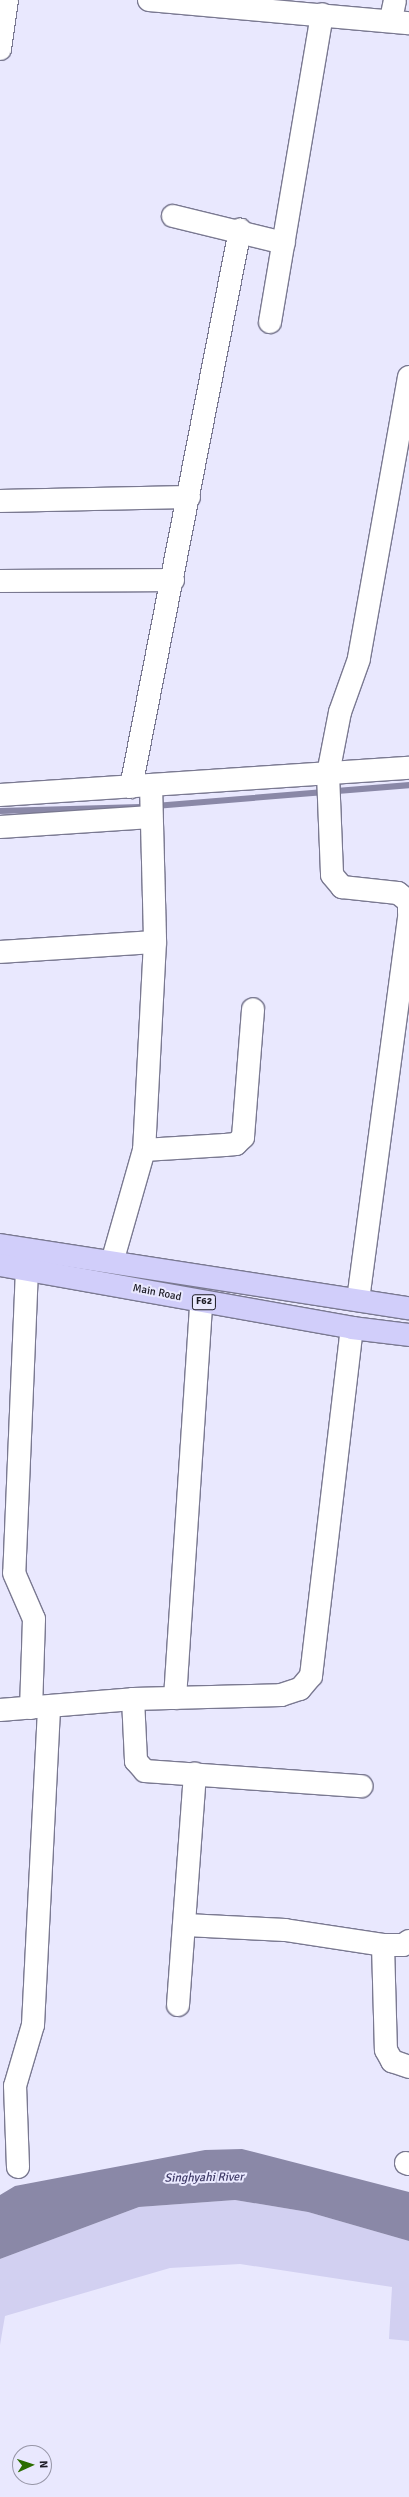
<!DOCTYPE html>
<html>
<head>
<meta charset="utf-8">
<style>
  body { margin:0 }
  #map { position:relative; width:409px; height:2497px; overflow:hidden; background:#e9e8fe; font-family:Signika,sans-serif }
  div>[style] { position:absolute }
  .green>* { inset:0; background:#d2d0f1 }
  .water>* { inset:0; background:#8a88a7 }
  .stream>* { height:6px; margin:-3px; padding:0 3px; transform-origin:3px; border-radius:3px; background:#8a88a7 }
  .roads { filter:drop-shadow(1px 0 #7a7991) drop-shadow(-1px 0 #7a7991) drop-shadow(0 1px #7a7991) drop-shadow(0 -1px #7a7991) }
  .minor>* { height:22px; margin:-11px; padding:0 11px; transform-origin:11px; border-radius:11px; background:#fff }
  .major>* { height:22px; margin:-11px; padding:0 11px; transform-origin:11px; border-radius:11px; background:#d1cefa }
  span { translate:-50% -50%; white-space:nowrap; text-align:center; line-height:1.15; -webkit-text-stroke:4px #e9e8fe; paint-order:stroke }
  .shield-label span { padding:1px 3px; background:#e9e8fe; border:1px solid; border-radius:3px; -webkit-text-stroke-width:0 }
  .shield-label { font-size:10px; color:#1c1b25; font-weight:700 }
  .street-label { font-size:11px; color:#1c1b25 }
  .water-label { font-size:12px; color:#3e3966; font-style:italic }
  .north { position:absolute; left:12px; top:2445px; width:40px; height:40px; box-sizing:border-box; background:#e9e8fe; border:1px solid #9796a7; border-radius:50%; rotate:87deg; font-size:11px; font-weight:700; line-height:16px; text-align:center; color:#1c1b25 }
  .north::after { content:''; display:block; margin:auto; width:14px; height:18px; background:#2c6d01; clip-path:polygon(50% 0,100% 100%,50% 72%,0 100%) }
</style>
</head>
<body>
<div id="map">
  <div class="green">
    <div style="clip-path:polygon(235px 2200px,308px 2212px,409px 2241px,409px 2341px,389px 2339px,392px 2287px,240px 2264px,170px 2268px,5px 2316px,0 2345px,0 2259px,139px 2207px)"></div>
  </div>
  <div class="water">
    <div style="clip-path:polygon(242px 2149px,409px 2192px,409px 2241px,308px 2212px,235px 2200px,139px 2207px,0 2259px,0 2195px,15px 2186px,205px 2150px)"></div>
  </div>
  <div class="stream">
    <div style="left:155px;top:806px;width:255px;rotate:-4.7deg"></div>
    <div style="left:0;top:811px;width:140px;rotate:-1.6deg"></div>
  </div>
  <div class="roads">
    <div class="minor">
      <div style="left:149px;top:0;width:261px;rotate:5.1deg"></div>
      <div style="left:391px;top:19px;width:19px;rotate:-78deg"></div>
      <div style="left:0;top:49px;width:49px;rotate:-81.9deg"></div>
      <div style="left:173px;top:216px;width:114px;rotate:13.7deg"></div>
      <div style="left:270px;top:322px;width:312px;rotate:-80.4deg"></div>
      <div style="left:409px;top:377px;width:286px;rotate:100.1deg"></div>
      <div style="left:359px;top:659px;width:56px;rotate:109.7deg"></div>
      <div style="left:340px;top:712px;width:63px;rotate:101deg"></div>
      <div style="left:328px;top:774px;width:101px;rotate:87.7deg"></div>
      <div style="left:332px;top:875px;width:16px;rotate:50deg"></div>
      <div style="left:342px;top:887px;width:56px;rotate:6.1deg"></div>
      <div style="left:398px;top:893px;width:14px;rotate:39deg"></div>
      <div style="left:409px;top:902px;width:10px;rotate:90deg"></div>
      <div style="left:0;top:501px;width:189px;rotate:-1.2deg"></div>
      <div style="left:0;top:581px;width:173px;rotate:-0.3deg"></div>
      <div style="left:151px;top:785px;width:157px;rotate:88.5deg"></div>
      <div style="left:131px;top:787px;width:568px;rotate:-78.93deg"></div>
      <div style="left:0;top:795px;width:410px;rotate:-3.8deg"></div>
      <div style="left:0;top:827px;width:151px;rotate:-3.8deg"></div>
      <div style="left:0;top:952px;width:155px;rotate:-3.7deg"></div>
      <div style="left:155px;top:942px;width:208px;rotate:93deg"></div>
      <div style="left:144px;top:1150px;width:116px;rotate:105.9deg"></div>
      <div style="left:144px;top:1150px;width:81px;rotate:-3.5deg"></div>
      <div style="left:225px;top:1145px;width:11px;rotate:-5deg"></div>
      <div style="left:236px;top:1144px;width:10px;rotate:-45deg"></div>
      <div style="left:243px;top:1137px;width:128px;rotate:-85.5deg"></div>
      <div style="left:27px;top:1269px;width:304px;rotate:92.4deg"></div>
      <div style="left:14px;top:1573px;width:50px;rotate:66.5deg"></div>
      <div style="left:34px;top:1619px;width:89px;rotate:91.9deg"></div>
      <div style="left:358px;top:1300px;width:387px;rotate:-82.4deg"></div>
      <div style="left:175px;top:1698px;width:397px;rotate:-86.2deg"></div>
      <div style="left:133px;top:1699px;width:62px;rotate:87.2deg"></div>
      <div style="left:136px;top:1761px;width:13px;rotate:48deg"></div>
      <div style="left:145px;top:1771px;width:217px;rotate:4deg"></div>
      <div style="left:0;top:1710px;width:133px;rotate:-4.7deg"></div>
      <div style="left:133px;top:1699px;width:148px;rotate:-1.5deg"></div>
      <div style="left:281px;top:1695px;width:20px;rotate:-18deg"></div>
      <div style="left:300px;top:1689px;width:17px;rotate:-50deg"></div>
      <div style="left:311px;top:1676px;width:350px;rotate:-83.3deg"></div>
      <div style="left:186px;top:1925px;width:99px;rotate:2.9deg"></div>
      <div style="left:285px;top:1930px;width:99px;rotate:8.7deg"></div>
      <div style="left:383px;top:1945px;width:20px"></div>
      <div style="left:403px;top:1945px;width:7px;rotate:-34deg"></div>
      <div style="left:383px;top:1945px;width:105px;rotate:88.4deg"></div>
      <div style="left:386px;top:2050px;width:13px;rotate:61deg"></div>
      <div style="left:392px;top:2061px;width:18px;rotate:19deg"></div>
      <div style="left:178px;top:2005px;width:232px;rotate:-85.8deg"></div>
      <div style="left:406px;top:2163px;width:3px;rotate:18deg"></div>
      <div style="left:18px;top:2167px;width:81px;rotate:-92.1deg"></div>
      <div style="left:15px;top:2086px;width:64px;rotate:-73.6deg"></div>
      <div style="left:33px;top:2025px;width:318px;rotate:-87.1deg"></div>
    </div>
    <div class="major">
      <div style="left:0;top:1245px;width:414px;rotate:8.8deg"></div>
      <div style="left:0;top:1265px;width:358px;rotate:10.1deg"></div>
      <div style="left:352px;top:1328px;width:57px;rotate:7deg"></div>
    </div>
  </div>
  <div class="shield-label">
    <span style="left:204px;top:1302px">F62</span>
  </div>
  <div class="street-label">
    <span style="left:157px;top:1293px;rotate:11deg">Main Road</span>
  </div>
  <div class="water-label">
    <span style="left:204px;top:2178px;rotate:-1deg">Singhyahi River</span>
  </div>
  <div class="north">N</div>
</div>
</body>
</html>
